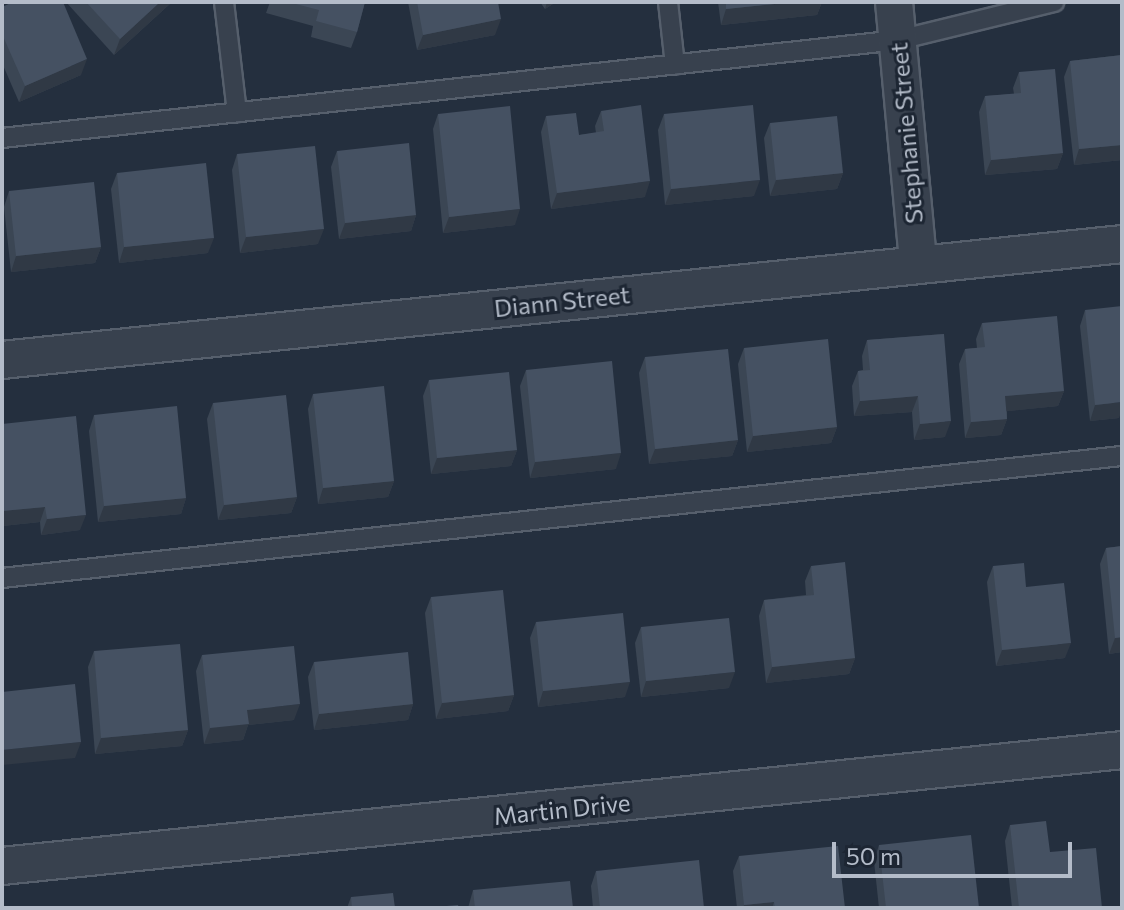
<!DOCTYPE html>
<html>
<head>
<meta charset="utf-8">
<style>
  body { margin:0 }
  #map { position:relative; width:1124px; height:910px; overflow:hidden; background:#242f3e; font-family:Commissioner,sans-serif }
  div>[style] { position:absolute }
  .roads { filter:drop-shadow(2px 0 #565f6c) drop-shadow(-2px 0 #565f6c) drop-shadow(0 2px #565f6c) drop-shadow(0 -2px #565f6c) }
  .service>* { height:18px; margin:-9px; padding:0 9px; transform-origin:9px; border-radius:9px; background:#38414e }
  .minor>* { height:36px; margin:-18px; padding:0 18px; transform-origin:18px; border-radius:18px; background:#38414e }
  .wall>* { inset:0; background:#3b4654 }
  .shaded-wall>* { inset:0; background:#303945 }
  .building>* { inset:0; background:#455162 }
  span { translate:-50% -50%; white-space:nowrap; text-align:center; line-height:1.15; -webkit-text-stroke:6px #1d2633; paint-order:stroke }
  .street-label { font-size:24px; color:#b4bcc9 }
  .frame { position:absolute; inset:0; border:4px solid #b4bcc9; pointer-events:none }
  .scale { position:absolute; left:832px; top:842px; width:240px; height:36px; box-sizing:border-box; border:4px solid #b4bcc9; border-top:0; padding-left:10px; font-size:24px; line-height:28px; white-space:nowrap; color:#b4bcc9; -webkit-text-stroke:6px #1d2633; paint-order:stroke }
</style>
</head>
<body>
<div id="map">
  <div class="roads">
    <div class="service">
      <div style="left:224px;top:2px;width:111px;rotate:83.3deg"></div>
      <div style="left:668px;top:2px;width:63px;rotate:83.7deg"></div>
      <div style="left:2px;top:138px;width:901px;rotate:-6.24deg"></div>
      <div style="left:898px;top:40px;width:161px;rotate:-13.7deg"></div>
      <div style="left:2px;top:578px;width:1127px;rotate:-6.22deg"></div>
    </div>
    <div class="minor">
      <div style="left:894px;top:2px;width:262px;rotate:84.7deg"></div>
      <div style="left:2px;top:360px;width:1126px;rotate:-5.91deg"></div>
      <div style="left:2px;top:866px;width:1126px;rotate:-5.91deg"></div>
    </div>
  </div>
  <div class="wall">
    <div style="clip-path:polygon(66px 2px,172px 2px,114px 55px)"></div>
    <div style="clip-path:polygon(270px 2px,365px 2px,357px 32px,351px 48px,311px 37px,313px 26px,266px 13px)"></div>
    <div style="clip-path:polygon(408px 2px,498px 2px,495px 35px,417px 50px)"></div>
    <div style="clip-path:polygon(540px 2px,556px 2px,545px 9px)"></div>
    <div style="clip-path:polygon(718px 2px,822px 2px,817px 15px,721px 25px)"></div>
    <div style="clip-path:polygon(2px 7px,81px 75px,19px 102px,2px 63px)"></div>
    <div style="clip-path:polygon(1122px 55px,1122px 160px,1074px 165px,1064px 77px,1070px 61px)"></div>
    <div style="clip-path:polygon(1019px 72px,1063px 153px,1057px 169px,985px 175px,979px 112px,985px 96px,1014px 94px,1013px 88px)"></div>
    <div style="clip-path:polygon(601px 111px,645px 197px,551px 209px,541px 132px,546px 116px,579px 135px,596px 133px,595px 126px)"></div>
    <div style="clip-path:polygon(438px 114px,515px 225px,443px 233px,433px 129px)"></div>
    <div style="clip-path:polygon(664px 114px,754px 196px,665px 205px,658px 130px)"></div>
    <div style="clip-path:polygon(770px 123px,843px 173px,837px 189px,770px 196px,764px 138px)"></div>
    <div style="clip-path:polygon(337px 151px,416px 215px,411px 231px,339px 239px,331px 167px)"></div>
    <div style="clip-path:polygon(237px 154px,318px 244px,240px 253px,232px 170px)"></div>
    <div style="clip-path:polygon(117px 173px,208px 253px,119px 263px,111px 189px)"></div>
    <div style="clip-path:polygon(9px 191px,101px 247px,95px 263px,11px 272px,4px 207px)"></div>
    <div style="clip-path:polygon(1085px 310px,1119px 418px,1090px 421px,1080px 326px)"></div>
    <div style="clip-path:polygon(982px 323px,1064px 391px,1058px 406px,1007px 411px,1007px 419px,1001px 435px,965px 438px,959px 364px,965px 349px,977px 348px,976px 339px)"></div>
    <div style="clip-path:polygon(944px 334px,945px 437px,914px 440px,912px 412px,854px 416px,852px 386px,858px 371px,863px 370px,862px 356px,867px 340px)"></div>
    <div style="clip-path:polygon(744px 348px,837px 427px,831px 443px,747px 452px,738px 364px)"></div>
    <div style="clip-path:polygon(645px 357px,738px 440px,732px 456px,649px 464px,639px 373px)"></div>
    <div style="clip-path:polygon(526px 370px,616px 469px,530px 478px,520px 386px)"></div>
    <div style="clip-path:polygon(429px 380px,517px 450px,511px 466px,431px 474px,423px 396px)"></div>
    <div style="clip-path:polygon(313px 394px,394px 481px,388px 497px,318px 504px,308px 409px)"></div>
    <div style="clip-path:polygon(213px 403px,297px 497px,291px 513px,218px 520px,207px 419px)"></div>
    <div style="clip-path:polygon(94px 415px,186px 498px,181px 514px,98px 522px,89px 431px)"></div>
    <div style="clip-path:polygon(2px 424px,80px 530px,41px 535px,40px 522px,2px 526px)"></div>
    <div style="clip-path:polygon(1122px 546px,1122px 652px,1109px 654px,1100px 564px,1106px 548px)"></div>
    <div style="clip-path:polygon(811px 566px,855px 658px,849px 674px,766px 683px,759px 616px,764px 600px,806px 595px,805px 581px)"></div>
    <div style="clip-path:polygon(993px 566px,1026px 587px,1065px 658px,996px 666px,987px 582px)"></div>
    <div style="clip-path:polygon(431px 597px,514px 695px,508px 711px,436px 719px,425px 613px)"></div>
    <div style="clip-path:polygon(536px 622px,625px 697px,538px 707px,530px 638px)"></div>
    <div style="clip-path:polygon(641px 627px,729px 688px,641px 697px,635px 643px)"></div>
    <div style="clip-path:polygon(94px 651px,188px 730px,182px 746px,95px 754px,88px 667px)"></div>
    <div style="clip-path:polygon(202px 655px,294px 720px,248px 725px,243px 740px,204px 744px,196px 671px)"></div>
    <div style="clip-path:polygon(314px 662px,413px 704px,408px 720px,314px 730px,308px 677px)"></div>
    <div style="clip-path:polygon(1010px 825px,1050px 852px,1102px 908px,1012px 908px,1005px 841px)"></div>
    <div style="clip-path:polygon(879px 845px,979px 908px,879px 908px,874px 861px)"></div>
    <div style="clip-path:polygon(739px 856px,845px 908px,737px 908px,733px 871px)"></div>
    <div style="clip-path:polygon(596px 871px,704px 908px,593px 908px,591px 886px)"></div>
    <div style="clip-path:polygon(473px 890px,573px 908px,468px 908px)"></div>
    <div style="clip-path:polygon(351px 897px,395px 908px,347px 908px)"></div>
  </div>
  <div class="shaded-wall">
    <div style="clip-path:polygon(160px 2px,172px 2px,114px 55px,120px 39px)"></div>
    <div style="clip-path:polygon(547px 2px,556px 2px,545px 9px)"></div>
    <div style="clip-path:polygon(794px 2px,822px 2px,817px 15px,721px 25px,726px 9px)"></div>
    <div style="clip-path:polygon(501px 19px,495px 35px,417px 50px,423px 35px)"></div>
    <div style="clip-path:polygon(87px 59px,81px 75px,19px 102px,25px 86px)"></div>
    <div style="clip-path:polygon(1122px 145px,1122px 160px,1074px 165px,1079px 149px)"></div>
    <div style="clip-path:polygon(1063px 153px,1057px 169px,985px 175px,991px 160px)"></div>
    <div style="clip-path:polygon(843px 173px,837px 189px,770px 196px,776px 180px)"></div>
    <div style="clip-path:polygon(760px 180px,754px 196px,665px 205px,671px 189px)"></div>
    <div style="clip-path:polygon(650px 181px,645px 197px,551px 209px,557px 193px)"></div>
    <div style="clip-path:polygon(520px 209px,515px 225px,443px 233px,449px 217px)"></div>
    <div style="clip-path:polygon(416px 215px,411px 231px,339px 239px,345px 223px)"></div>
    <div style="clip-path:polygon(324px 229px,318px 244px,240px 253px,246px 237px)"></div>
    <div style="clip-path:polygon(214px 238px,208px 253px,119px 263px,124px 247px)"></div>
    <div style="clip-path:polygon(101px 247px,95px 263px,11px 272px,16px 256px)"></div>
    <div style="clip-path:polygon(1064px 391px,1058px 406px,1000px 412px,1005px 396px)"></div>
    <div style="clip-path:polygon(918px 396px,912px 412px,854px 416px,860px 401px)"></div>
    <div style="clip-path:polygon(1122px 402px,1122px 410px,1119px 418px,1090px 421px,1095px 405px)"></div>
    <div style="clip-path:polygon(1007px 419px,1001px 435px,965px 438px,971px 422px)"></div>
    <div style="clip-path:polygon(951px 421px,945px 437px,914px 440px,920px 424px)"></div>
    <div style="clip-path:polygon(837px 427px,831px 443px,747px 452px,753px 436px)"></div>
    <div style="clip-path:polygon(738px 440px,732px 456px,649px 464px,655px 449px)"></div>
    <div style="clip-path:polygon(517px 450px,511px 466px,431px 474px,437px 458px)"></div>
    <div style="clip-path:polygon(621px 453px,616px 469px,530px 478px,535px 462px)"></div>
    <div style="clip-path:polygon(394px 481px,388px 497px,318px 504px,323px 488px)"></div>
    <div style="clip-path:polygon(297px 497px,291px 513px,218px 520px,224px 505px)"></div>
    <div style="clip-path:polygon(186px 498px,181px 514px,98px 522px,104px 506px)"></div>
    <div style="clip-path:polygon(45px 507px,40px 522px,2px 526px,2px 511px)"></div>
    <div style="clip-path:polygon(86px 515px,80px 530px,41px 535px,47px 519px)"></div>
    <div style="clip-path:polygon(1122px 637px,1122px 652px,1109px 654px,1115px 638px)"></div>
    <div style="clip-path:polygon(1071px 643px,1065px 658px,996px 666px,1002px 650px)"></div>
    <div style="clip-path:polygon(855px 658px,849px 674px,766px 683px,772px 667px)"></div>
    <div style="clip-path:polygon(735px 672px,729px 688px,641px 697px,646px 681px)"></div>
    <div style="clip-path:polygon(630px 682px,625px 697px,538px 707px,543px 691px)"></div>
    <div style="clip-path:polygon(514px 695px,508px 711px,436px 719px,442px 703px)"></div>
    <div style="clip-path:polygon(300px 704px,294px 720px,248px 725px,243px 740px,204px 744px,210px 728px,247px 710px)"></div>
    <div style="clip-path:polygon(413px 704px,408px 720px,314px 730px,319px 714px)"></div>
    <div style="clip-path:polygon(188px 730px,182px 746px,95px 754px,101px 738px)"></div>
    <div style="clip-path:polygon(81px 742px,75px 758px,2px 765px,2px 750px)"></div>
    <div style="clip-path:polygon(774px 902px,772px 908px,743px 908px,744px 905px)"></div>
  </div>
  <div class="building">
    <div style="clip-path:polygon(13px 2px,63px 2px,87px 59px,25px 86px,2px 34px,2px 7px)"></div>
    <div style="clip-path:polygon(86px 2px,160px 2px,120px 39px)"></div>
    <div style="clip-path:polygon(288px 2px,365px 2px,357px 32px,316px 21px,319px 10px)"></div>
    <div style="clip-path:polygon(417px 2px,498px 2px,501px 19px,423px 35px)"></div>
    <div style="clip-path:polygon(726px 2px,794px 2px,726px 9px)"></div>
    <div style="clip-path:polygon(1122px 55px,1122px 145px,1079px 149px,1070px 61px)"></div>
    <div style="clip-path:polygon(1055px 69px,1063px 153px,991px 160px,985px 96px,1021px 93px,1019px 72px)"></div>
    <div style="clip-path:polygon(641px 105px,650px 181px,557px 193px,546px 116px,576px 113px,579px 135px,604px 131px,601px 111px)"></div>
    <div style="clip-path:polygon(753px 105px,760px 180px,671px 189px,664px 114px)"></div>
    <div style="clip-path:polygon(510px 106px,520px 209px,449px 217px,438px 114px)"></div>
    <div style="clip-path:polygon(837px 116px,843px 173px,776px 180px,770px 123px)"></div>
    <div style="clip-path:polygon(409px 143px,416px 215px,345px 223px,337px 151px)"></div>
    <div style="clip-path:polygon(315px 146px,324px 229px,246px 237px,237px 154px)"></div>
    <div style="clip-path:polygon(206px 163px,214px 238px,124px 247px,117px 173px)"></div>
    <div style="clip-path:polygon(94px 182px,101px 247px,16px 256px,9px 191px)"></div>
    <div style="clip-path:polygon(1122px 306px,1122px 402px,1095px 405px,1085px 310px)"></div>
    <div style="clip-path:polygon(1057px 316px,1064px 391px,1005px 396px,1007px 419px,971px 422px,965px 349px,985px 347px,982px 323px)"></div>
    <div style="clip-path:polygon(944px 334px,951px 421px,920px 424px,918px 396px,860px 401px,858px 371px,870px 370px,867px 340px)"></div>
    <div style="clip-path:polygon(828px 339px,837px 427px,753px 436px,744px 348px)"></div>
    <div style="clip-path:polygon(728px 349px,738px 440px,655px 449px,645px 357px)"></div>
    <div style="clip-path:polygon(612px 361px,621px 453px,535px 462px,526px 370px)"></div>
    <div style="clip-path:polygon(509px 372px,517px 450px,437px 458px,429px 380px)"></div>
    <div style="clip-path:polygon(384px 386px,394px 481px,323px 488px,313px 394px)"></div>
    <div style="clip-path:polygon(286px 395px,297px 497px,224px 505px,213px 403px)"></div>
    <div style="clip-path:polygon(177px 406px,186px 498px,104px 506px,94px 415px)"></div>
    <div style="clip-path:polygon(76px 416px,86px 515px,47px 519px,45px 507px,2px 511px,2px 424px)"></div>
    <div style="clip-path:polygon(1122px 546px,1122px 637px,1115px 638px,1106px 548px)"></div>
    <div style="clip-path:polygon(845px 562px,855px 658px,772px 667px,764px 600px,814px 595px,811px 566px)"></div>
    <div style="clip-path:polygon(1024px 563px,1026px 587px,1064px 583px,1071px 643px,1002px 650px,993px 566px)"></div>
    <div style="clip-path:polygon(503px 590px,514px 695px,442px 703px,431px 597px)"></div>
    <div style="clip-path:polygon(623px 613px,630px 682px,543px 691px,536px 622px)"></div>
    <div style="clip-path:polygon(729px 618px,735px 672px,646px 681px,641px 627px)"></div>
    <div style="clip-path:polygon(180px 644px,188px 730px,101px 738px,94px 651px)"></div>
    <div style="clip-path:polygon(294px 646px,300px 704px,247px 710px,249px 724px,210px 728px,202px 655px)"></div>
    <div style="clip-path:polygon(408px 652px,413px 704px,319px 714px,314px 662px)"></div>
    <div style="clip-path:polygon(75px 684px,81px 742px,2px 750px,2px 692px)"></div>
    <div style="clip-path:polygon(1046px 821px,1050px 852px,1096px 848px,1102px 908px,1019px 908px,1010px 825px)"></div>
    <div style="clip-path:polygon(971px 835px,979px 908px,886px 908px,879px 845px)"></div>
    <div style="clip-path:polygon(838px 846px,845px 908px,775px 908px,774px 902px,744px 905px,739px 856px)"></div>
    <div style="clip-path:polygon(699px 860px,704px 908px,600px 908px,596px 871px)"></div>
    <div style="clip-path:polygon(570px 881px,573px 908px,475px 908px,473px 890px)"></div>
    <div style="clip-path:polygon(393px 893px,395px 908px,352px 908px,351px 897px)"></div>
    <div style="clip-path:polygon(458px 905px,459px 908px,424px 908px)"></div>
  </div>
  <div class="street-label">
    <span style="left:906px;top:133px;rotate:-95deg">Stephanie Street</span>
    <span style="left:562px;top:301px;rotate:-6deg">Diann Street</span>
    <span style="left:562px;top:809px;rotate:-6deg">Martin Drive</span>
  </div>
  <div class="frame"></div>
  <div class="scale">50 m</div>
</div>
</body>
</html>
